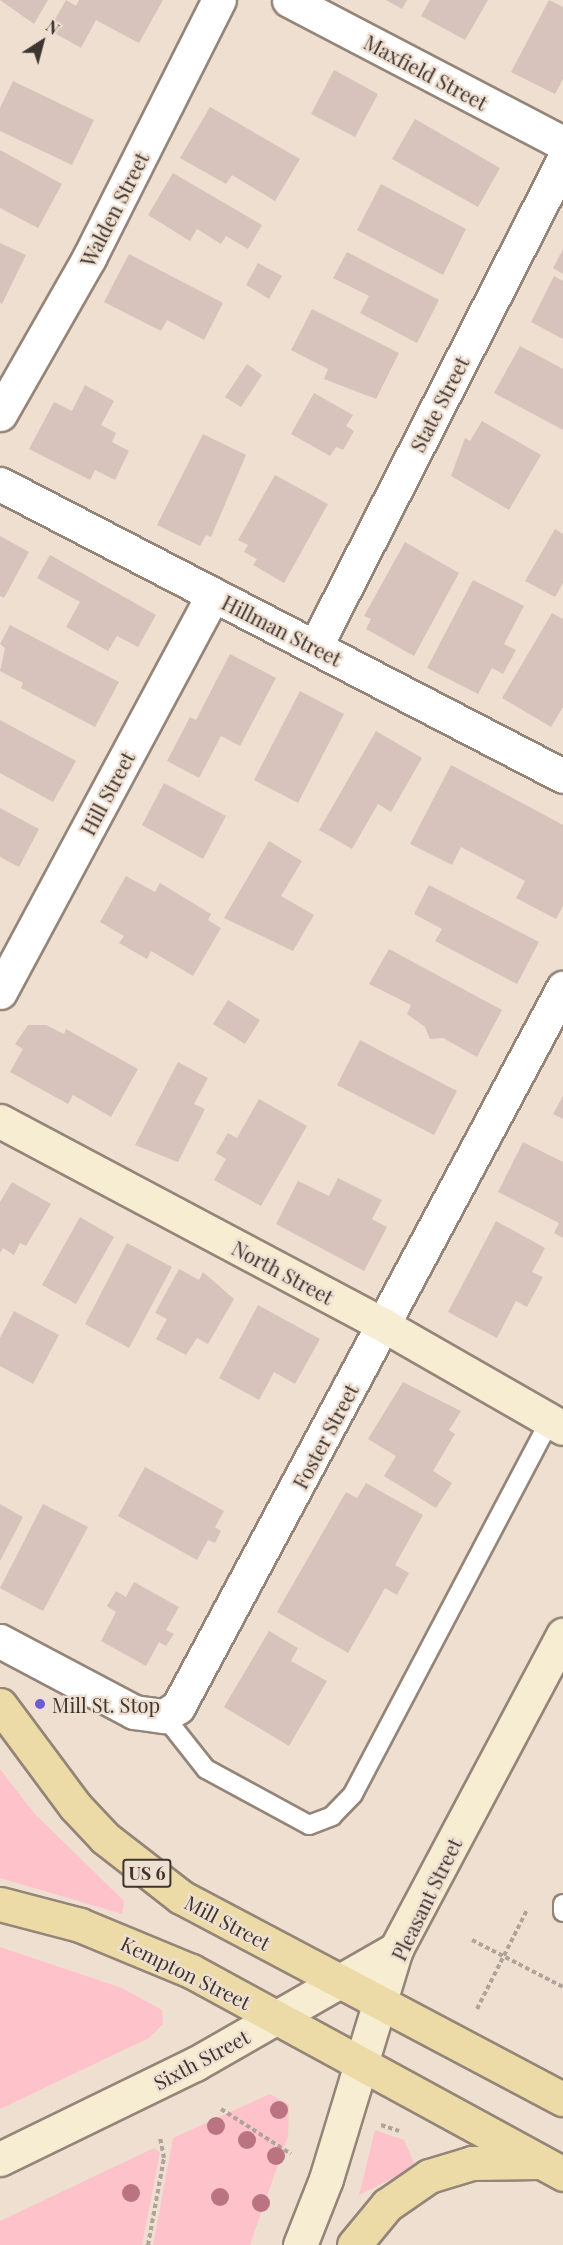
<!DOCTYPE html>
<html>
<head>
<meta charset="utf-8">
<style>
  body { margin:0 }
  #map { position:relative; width:563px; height:2245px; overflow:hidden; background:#efdfd1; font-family:"Playfair Display",serif }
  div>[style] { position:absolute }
  .green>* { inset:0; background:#fec2cb }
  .building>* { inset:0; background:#d7c2bc }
  .path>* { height:4px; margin-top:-2px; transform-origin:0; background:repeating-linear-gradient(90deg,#b0a399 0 4.5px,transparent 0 7.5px) }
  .roads { filter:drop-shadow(2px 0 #948578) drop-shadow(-2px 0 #948578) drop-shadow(0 2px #948578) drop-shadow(0 -2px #948578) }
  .lane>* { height:18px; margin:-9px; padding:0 9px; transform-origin:9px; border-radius:9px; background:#fff }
  .street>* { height:33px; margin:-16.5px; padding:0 16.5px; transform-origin:16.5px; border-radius:16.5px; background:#fff }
  .secondary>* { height:33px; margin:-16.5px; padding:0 16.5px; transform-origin:16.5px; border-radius:16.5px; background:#f6edd3 }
  .primary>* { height:33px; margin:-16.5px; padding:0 16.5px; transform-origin:16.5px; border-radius:16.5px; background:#ecdba7 }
  .trees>* { width:18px; height:18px; margin:-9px; border-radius:50%; background:#ba7481 }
  .dots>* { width:16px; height:16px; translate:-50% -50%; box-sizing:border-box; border:3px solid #efdfd1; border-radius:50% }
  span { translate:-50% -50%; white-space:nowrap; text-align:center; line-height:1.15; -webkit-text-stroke:4.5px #efdfd1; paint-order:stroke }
  .shield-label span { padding:2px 4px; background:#efdfd1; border:2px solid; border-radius:4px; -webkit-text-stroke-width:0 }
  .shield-label { font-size:18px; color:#3c3530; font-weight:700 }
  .street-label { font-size:20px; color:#3c3530 }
  .poi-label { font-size:20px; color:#3c3530 }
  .left { translate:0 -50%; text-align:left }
  .north { position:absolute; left:12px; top:12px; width:60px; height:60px; -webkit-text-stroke:4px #efdfd1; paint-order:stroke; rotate:36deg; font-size:16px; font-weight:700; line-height:24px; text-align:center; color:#3c3530 }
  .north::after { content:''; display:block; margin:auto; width:21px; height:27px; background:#3c3530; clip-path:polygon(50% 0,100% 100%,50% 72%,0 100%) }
</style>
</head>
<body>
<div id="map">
  <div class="green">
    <div style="clip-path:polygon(0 1769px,34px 1813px,124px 1901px,122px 1914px,0 1878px)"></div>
    <div style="clip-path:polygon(0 1947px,122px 1988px,162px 2010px,163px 2024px,149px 2038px,0 2109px)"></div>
    <div style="clip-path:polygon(270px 2094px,289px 2105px,288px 2136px,250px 2245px,153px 2245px,173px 2138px)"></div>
    <div style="clip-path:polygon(375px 2130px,404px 2140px,416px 2167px,359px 2195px)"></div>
    <div style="clip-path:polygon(154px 2148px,160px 2153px,142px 2245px,0 2245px,0 2221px)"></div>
  </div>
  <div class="building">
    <div style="clip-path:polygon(0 0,48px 0,34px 24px)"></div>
    <div style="clip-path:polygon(66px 0,76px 6px,79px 0,163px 0,139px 43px,96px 20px,81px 48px,49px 30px)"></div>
    <div style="clip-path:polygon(386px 0,407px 0,402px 9px)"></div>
    <div style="clip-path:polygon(430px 0,488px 0,465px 40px,421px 16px)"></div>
    <div style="clip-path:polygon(549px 0,563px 7px,563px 79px,555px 94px,511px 72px)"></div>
    <div style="clip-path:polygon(334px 70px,378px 94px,355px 137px,311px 114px)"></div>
    <div style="clip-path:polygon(13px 81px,94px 120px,72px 165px,0 131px,0 108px)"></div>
    <div style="clip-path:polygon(210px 107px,300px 159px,275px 201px,232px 175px,226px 184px,180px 158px)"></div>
    <div style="clip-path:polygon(415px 119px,500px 168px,478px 207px,392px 159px)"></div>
    <div style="clip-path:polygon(0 150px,62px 184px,38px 228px,0 208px)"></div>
    <div style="clip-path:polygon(173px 173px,262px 225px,248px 249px,226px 236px,221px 244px,197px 229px,190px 241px,148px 215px)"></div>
    <div style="clip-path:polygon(381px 184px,466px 229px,443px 275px,357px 230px)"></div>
    <div style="clip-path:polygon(0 243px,26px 255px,2px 304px,0 303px)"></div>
    <div style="clip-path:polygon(563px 249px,563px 274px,553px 268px)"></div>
    <div style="clip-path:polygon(347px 252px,439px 300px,417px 343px,360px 313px,369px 296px,333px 278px)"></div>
    <div style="clip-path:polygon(129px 254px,223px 303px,204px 340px,167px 320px,161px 331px,104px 302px)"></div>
    <div style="clip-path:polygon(258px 263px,282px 276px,269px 299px,246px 285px)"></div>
    <div style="clip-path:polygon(554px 276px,563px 281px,563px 339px,531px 322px)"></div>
    <div style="clip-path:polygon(312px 309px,399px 353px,376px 399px,324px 379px,328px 369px,291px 350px)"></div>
    <div style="clip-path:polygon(520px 346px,563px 369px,563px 430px,494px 393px)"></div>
    <div style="clip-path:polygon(247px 364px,262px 375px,241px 407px,225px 397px)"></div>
    <div style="clip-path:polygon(85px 385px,114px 401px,101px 425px,116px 433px,112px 442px,129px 451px,115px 480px,95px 470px,90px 480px,29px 449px,54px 402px,72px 411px)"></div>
    <div style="clip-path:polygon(314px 393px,353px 415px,346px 426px,354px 431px,343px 450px,336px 447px,330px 456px,291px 434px)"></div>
    <div style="clip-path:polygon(482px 421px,541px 455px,509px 510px,451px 476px,465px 438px,470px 441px)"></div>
    <div style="clip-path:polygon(203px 434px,246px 455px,211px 537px,206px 535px,200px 546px,157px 525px)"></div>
    <div style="clip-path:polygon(275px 475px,328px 504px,284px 583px,253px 565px,257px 559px,244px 552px,248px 545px,238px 540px)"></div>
    <div style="clip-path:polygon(555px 529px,563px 534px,563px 583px,555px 597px,525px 581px)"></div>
    <div style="clip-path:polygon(0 536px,29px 552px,4px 598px,0 596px)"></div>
    <div style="clip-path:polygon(405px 542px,459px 573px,414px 656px,366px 629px,371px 619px,364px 616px)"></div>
    <div style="clip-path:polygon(50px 555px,156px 615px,138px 647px,117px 636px,108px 651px,66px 627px,80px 602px,37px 578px)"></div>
    <div style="clip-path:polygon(473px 580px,524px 606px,504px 644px,516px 650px,503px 674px,492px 668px,478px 694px,427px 668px)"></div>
    <div style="clip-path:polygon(552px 613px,563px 619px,563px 707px,551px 727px,502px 698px)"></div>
    <div style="clip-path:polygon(10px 625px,119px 682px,95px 727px,21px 688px,23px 683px,0 671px,5px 648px,0 644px)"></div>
    <div style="clip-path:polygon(230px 654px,276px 678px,240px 746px,221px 736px,199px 778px,167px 761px,190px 717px,196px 720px)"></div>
    <div style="clip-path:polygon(300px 691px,344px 714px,298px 803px,254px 780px)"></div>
    <div style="clip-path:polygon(0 720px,76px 761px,53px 802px,0 773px)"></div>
    <div style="clip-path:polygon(376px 731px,422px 758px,391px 812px,378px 804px,352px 849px,319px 830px)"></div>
    <div style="clip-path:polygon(451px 765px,563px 825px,563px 906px,556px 919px,516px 898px,525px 881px,461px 847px,452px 865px,410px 844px)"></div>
    <div style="clip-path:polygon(164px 783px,226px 816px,203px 859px,142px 825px)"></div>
    <div style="clip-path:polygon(0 808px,39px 829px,19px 867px,0 857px)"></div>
    <div style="clip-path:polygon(269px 841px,302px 861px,281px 896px,314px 915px,293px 951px,224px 918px)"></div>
    <div style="clip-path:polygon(126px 876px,155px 892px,160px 883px,211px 914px,208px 920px,221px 928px,193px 976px,151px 951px,147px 959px,119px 943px,124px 936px,100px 922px)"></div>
    <div style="clip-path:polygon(429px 885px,539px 942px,517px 984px,435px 941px,442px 929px,414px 914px)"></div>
    <div style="clip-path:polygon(389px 949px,502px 1010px,477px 1057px,443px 1038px,430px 1039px,425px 1027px,407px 1014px,411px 1005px,369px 984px)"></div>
    <div style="clip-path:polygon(228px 1000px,260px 1020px,245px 1044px,213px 1024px)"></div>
    <div style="clip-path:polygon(28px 1025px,46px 1025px,64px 1034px,66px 1029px,138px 1069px,111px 1117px,73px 1095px,68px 1104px,10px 1072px,23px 1049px,15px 1044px)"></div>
    <div style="clip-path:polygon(360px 1040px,457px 1091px,434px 1135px,337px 1085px)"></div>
    <div style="clip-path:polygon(178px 1062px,208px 1078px,194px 1104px,205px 1109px,178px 1162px,135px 1145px)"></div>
    <div style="clip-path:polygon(563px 1096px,563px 1119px,553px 1114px)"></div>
    <div style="clip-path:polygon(259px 1099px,307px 1126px,261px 1206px,214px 1180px,226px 1159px,216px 1153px,228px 1133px,237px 1138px)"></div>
    <div style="clip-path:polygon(523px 1142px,563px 1162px,563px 1238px,554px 1233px,559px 1223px,498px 1192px)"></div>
    <div style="clip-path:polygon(338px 1178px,382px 1200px,372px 1219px,387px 1227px,364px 1271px,276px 1224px,298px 1181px,329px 1196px)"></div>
    <div style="clip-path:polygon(12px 1182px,51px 1204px,26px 1246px,20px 1243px,14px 1255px,3px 1248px,0 1253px,0 1202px)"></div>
    <div style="clip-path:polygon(80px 1217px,114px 1237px,76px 1304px,42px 1285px)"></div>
    <div style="clip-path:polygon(496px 1221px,545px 1248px,532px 1272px,543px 1277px,527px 1307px,516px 1301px,497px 1338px,448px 1312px)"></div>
    <div style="clip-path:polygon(127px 1243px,172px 1267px,129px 1348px,85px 1324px)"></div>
    <div style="clip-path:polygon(179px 1269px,199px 1280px,203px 1272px,234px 1299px,208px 1344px,197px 1338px,186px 1355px,156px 1339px,167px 1319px,155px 1313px)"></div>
    <div style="clip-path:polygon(258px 1305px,320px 1339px,295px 1384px,274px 1372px,259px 1400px,219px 1378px)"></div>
    <div style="clip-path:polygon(14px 1311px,59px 1335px,33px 1384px,0 1366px,0 1338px)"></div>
    <div style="clip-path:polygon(403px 1382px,461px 1411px,449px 1430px,455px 1434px,433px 1471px,452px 1483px,436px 1508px,384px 1476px,396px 1456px,368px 1439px)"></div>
    <div style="clip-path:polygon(145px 1467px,224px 1511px,215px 1527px,221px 1531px,215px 1543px,208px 1540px,197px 1560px,118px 1516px)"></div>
    <div style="clip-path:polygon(366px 1483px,423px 1515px,395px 1565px,409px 1573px,397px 1595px,385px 1588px,348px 1653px,277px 1612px,346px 1492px,357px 1498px)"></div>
    <div style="clip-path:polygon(0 1504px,23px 1517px,0 1561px)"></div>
    <div style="clip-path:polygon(43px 1504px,88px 1527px,43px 1611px,0 1588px)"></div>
    <div style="clip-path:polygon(134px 1582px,179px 1607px,166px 1630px,174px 1634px,166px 1646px,159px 1642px,146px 1666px,101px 1641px,116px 1612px,107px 1606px,116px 1591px,126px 1597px)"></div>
    <div style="clip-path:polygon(269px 1631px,298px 1648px,291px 1661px,327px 1681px,289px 1746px,224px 1707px)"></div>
  </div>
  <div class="path">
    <div style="left:472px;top:1940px;width:102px;rotate:27.3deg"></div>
    <div style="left:477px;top:2009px;width:111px;rotate:-63.2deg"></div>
    <div style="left:221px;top:2109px;width:83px;rotate:32.7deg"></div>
    <div style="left:381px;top:2125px;width:19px;rotate:18deg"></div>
    <div style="left:148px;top:2245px;width:88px;rotate:-79.6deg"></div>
    <div style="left:164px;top:2158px;width:20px;rotate:-101deg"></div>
  </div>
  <div class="roads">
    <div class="lane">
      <div style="left:164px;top:1716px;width:68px;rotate:51.6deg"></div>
      <div style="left:206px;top:1769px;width:117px;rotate:28.5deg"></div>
      <div style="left:309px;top:1825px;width:25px;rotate:-21deg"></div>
      <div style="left:332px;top:1816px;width:30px;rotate:-46deg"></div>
      <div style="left:353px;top:1794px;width:422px;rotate:-62.2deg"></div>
      <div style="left:563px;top:1904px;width:8px;rotate:90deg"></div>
    </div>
    <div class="street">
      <div style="left:289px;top:0;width:309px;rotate:27.6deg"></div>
      <div style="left:0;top:414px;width:180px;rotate:-60.3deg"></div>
      <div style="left:89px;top:258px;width:289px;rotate:-63.3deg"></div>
      <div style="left:0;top:484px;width:634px;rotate:27.41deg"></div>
      <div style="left:315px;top:647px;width:546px;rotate:-62.97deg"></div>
      <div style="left:0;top:992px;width:451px;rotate:-61.8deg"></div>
      <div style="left:0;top:1641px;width:152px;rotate:27.9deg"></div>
      <div style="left:134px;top:1712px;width:30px;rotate:8deg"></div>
      <div style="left:164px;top:1716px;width:17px;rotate:-33deg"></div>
      <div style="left:178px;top:1707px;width:816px;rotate:-61.83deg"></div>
    </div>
    <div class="secondary">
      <div style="left:0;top:1121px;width:436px;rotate:28deg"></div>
      <div style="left:385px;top:1326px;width:205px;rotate:29.8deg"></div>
      <div style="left:0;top:2159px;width:217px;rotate:-26deg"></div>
      <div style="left:195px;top:2064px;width:232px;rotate:-29.8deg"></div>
      <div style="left:300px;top:2245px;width:71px;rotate:-68.5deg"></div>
      <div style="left:326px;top:2179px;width:240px;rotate:-73.1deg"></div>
      <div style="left:396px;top:1949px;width:356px;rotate:-62deg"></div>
    </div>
    <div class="primary">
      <div style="left:0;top:1705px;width:126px;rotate:53.4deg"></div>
      <div style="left:75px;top:1806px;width:44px;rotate:46.8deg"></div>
      <div style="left:105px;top:1838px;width:96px;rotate:37.8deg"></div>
      <div style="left:181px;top:1897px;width:432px;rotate:27.9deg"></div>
      <div style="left:0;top:1904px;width:83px;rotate:14.7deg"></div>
      <div style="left:80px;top:1925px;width:120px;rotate:22.5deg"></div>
      <div style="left:191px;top:1971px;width:424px;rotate:28.6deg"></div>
      <div style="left:354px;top:2245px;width:52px;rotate:-50.5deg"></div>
      <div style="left:387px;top:2205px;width:51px;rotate:-34.6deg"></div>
      <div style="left:429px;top:2176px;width:45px;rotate:-16.8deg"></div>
      <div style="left:472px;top:2163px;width:66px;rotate:-0.9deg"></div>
    </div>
  </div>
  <div class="trees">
    <div style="left:279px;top:2110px"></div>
    <div style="left:216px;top:2126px"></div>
    <div style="left:247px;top:2140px"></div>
    <div style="left:276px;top:2156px"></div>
    <div style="left:131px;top:2193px"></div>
    <div style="left:220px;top:2197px"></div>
    <div style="left:261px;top:2203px"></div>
  </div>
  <div class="dots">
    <div style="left:40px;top:1704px;background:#6e5ad4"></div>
  </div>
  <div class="shield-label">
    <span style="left:147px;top:1873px">US 6</span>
  </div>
  <div class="street-label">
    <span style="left:426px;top:72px;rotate:28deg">Maxfield Street</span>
    <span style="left:114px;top:209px;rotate:-63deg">Walden Street</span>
    <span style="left:439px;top:404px;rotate:-63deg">State Street</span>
    <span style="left:282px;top:630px;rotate:27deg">Hillman Street</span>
    <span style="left:107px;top:793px;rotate:-62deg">Hill Street</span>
    <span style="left:283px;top:1272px;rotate:28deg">North Street</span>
    <span style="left:325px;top:1436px;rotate:-62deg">Foster Street</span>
    <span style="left:426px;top:1899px;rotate:-64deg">Pleasant Street</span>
    <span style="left:228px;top:1922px;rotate:28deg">Mill Street</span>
    <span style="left:186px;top:1972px;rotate:26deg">Kempton Street</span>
    <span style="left:201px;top:2059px;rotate:-28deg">Sixth Street</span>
  </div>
  <div class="poi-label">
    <span class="left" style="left:52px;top:1704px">Mill St. Stop</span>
  </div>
  <div class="north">N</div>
</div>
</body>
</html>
